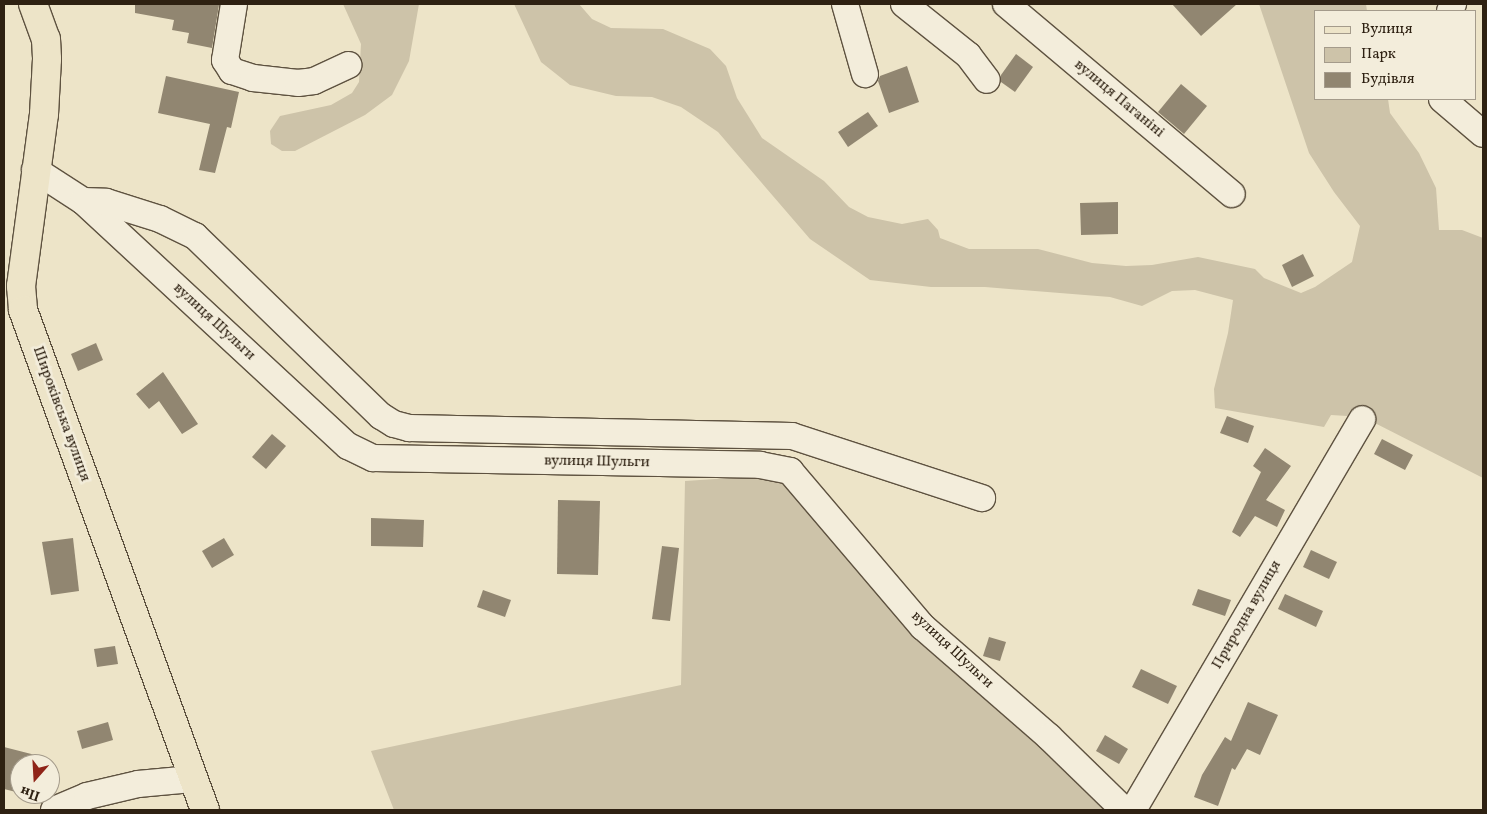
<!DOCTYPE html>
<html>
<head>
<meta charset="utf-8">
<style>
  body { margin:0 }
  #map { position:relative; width:1487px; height:814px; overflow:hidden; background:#ede4c8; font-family:Vollkorn,serif }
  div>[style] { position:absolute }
  .green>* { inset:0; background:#cdc3a9 }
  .building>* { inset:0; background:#918671 }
  .roads { filter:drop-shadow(1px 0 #5e5240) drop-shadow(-1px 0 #5e5240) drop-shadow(0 1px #5e5240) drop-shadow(0 -1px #5e5240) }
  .minor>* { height:26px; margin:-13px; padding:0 13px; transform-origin:13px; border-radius:13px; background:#f3eddb }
  .major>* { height:28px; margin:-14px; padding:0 14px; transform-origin:14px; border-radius:14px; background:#ede4c8 }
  span { translate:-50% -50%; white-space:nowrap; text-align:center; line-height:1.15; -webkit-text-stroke:5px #f3eddb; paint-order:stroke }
  .street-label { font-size:15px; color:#2e2112 }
  .frame { position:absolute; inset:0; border:5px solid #2e2112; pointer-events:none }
  .legend { position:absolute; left:1314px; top:10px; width:162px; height:90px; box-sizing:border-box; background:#f3eddb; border:1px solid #a49b8b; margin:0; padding:6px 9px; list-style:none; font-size:15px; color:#2e2112 }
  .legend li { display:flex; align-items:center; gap:10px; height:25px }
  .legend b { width:25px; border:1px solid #a49b8b }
  .north { position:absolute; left:10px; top:754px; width:50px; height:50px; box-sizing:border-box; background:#f3eddb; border:1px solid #a49b8b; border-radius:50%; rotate:199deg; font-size:14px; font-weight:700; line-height:20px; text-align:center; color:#2e2112 }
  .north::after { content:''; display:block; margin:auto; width:18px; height:22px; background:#8f2418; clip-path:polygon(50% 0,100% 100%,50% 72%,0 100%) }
</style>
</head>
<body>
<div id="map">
  <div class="green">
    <div style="clip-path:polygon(343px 4px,419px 4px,409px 61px,392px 95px,365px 115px,295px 151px,282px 151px,271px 144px,270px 131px,280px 116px,331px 105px,352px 93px,359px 82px,361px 44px)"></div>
    <div style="clip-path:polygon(514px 4px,579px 4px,592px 19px,611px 28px,663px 29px,710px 49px,726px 66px,737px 98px,762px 138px,824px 181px,849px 207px,868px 217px,902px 224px,928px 219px,938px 230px,940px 238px,969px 249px,1038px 249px,1092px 263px,1126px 266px,1152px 265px,1198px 257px,1255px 269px,1264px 278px,1301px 293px,1315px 287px,1352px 262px,1360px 226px,1334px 192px,1309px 153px,1259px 4px,1366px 4px,1367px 11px,1316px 11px,1316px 99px,1388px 99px,1390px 113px,1419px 153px,1436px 188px,1439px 230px,1462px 230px,1483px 238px,1483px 478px,1363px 417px,1331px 415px,1324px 427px,1215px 408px,1214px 389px,1228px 333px,1233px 300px,1195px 290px,1172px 291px,1142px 306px,1110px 297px,985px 287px,931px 287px,870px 280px,810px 239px,718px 132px,681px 107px,652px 97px,616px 96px,570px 85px,541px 62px)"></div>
    <div style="clip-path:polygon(760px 476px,786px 482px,1115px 810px,394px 810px,371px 751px,681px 685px,685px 481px)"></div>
  </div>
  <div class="building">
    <div style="clip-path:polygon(135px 4px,219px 5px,212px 48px,187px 43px,189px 33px,172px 30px,174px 20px,135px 13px)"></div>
    <div style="clip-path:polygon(1172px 4px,1237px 4px,1201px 36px)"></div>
    <div style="clip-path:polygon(1016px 54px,1033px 67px,1015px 92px,1001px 82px,1001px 75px)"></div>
    <div style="clip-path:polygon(907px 66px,919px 102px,889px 113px,878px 81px,880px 76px)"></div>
    <div style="clip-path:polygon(166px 76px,239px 92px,231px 128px,227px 127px,215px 173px,199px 170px,210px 124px,158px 113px)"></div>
    <div style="clip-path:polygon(1181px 84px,1207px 106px,1184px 134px,1158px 112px)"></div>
    <div style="clip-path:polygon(868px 112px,878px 126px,848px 147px,838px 132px)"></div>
    <div style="clip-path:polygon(1118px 202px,1118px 234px,1081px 235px,1080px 203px)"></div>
    <div style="clip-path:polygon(1303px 254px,1314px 276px,1292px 287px,1282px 265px)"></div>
    <div style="clip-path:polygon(96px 343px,103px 360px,78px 371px,71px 354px)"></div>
    <div style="clip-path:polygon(163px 372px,198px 424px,182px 434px,159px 401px,149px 409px,136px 394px)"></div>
    <div style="clip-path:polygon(1227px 416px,1254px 426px,1248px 443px,1220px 433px)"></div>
    <div style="clip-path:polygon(272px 434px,286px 446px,266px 469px,252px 457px)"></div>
    <div style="clip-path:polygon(1382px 439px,1413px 455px,1405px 470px,1374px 454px)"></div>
    <div style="clip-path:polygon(1265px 448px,1291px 466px,1266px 500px,1285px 510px,1277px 527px,1255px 516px,1240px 537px,1232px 532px,1261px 472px,1253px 466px)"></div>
    <div style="clip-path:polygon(558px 500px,600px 501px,598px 575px,557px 574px)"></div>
    <div style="clip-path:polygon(371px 518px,424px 520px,423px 547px,371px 546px)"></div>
    <div style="clip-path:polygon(73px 538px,79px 591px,51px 595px,42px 542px)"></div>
    <div style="clip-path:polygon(224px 538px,234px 555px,212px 568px,202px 551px)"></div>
    <div style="clip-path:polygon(662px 546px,679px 548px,670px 621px,652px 619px)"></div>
    <div style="clip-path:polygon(1311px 550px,1337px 562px,1329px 579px,1303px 567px)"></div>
    <div style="clip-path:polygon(1198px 589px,1231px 600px,1225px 616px,1192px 605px)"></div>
    <div style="clip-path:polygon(483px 590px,511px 600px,505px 617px,477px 607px)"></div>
    <div style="clip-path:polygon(1285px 594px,1323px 611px,1316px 627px,1278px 609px)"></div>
    <div style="clip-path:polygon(989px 637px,1006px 642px,1000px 661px,983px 656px)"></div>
    <div style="clip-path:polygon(115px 646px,118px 664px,97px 667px,94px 649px)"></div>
    <div style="clip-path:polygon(1141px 669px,1177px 686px,1168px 704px,1132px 687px)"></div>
    <div style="clip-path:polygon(1248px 702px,1278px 715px,1260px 755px,1247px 749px,1235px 770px,1232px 768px,1218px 806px,1194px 797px,1202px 775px,1225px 737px,1231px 741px)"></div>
    <div style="clip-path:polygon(108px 722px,113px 740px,82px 749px,77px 731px)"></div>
    <div style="clip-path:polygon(1105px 735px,1128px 749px,1119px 764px,1096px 751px)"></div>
    <div style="clip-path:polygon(4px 747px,43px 757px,41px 764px,20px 764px,20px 793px,4px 789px)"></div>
  </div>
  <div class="roads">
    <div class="minor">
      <div style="left:234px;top:4px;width:57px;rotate:99.1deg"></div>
      <div style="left:225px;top:60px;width:13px;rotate:58deg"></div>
      <div style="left:232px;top:71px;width:22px;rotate:18deg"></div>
      <div style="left:253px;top:78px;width:45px;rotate:6.3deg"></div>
      <div style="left:298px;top:83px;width:16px;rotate:-7deg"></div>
      <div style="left:314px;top:81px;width:38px;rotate:-25deg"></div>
      <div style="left:845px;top:4px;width:73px;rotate:74.1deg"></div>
      <div style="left:904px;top:4px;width:82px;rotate:38.6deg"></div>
      <div style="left:968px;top:55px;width:31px;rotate:53deg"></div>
      <div style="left:1006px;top:4px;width:295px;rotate:40.1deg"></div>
      <div style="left:1450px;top:11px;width:8px;rotate:-67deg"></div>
      <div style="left:1442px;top:99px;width:54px;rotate:40.5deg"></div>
      <div style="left:35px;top:170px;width:57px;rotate:32.9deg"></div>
      <div style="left:83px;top:201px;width:361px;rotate:42.8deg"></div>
      <div style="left:348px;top:446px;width:28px;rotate:26deg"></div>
      <div style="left:373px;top:458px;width:387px;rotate:1deg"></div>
      <div style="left:760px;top:465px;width:31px;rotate:11deg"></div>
      <div style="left:790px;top:471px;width:205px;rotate:49.6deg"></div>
      <div style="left:923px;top:627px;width:167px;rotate:41.1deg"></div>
      <div style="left:1049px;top:737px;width:105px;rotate:44.2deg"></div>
      <div style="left:83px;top:201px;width:23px;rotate:2deg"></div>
      <div style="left:106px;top:202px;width:57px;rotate:17.5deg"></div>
      <div style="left:160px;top:219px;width:39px;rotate:26deg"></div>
      <div style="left:195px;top:236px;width:259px;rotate:44.1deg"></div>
      <div style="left:381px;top:416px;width:15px;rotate:32deg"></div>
      <div style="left:394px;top:424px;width:16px;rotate:15deg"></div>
      <div style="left:409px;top:428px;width:383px;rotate:1.2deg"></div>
      <div style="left:792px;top:436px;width:200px;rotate:18.1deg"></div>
      <div style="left:54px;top:810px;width:36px;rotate:-23deg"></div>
      <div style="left:87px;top:796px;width:52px;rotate:-13.2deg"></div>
      <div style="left:138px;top:784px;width:54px;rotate:-5.3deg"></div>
      <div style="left:1133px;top:810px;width:453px;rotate:-59.6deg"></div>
    </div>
    <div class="major">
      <div style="left:33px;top:4px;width:37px;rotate:70deg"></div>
      <div style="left:46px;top:39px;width:20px;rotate:87deg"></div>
      <div style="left:47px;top:59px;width:55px;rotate:93.1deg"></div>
      <div style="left:44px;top:114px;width:174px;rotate:97.6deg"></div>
      <div style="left:21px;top:286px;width:24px;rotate:85deg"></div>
      <div style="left:23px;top:310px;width:532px;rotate:70deg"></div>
    </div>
  </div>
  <div class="street-label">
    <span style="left:1119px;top:99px;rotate:40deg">вулиця Паганіні</span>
    <span style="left:214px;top:322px;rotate:43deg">вулиця Шульги</span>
    <span style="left:61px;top:414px;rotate:70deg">Широківська вулиця</span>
    <span style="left:597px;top:462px;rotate:1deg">вулиця Шульги</span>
    <span style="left:1247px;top:615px;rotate:-60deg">Природна вулиця</span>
    <span style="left:952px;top:650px;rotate:43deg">вулиця Шульги</span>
  </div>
  <div class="frame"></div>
  <ul class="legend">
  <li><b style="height:6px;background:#ede4c8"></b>Вулиця</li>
  <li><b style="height:14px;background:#cdc3a9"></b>Парк</li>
  <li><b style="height:14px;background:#918671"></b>Будівля</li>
  </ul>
  <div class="north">Пн</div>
</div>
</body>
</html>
